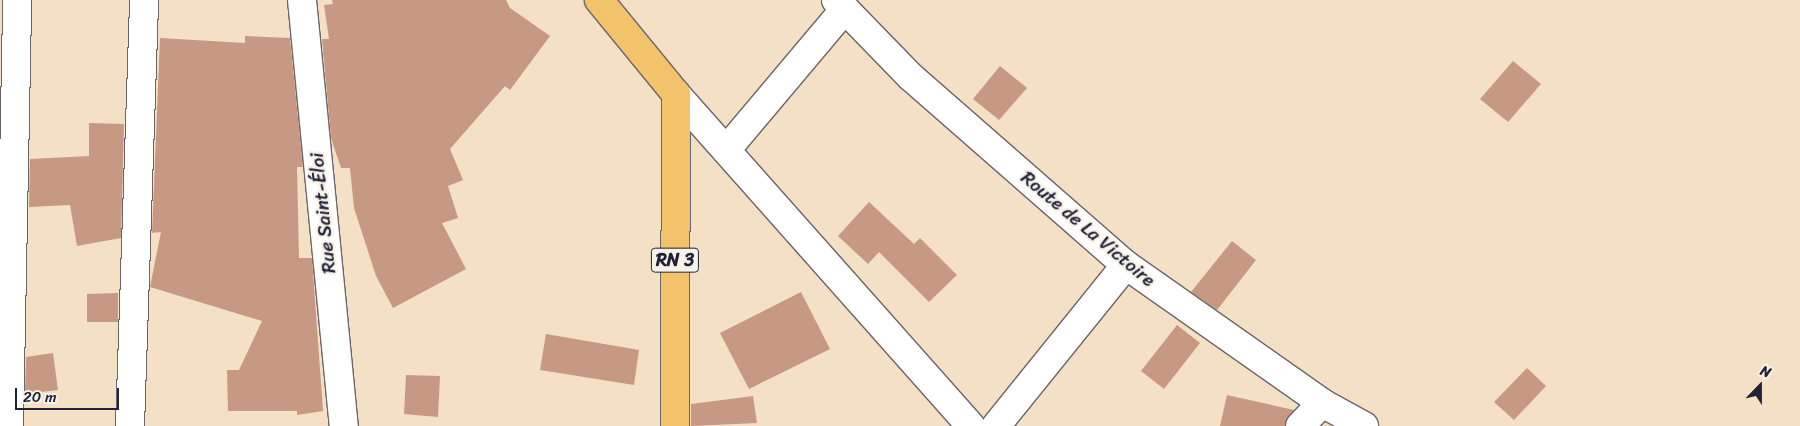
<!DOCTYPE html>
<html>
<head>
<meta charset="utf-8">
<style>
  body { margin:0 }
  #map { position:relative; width:1800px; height:426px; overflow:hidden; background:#f3e0c5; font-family:Sriracha,sans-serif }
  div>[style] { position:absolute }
  .building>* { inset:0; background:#c79983 }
  .roads { filter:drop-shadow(1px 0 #6b646b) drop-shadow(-1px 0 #6b646b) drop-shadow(0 1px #6b646b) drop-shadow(0 -1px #6b646b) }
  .minor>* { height:28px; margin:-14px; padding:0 14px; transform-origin:14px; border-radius:14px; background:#fff }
  .tertiary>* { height:28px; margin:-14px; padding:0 14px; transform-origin:14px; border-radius:14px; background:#fff }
  .primary>* { height:28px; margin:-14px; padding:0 14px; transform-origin:14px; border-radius:14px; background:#f2c36a }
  span { translate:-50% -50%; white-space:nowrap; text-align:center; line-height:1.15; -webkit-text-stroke:5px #f7f3e8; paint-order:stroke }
  .shield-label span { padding:1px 4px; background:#f7f3e8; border:1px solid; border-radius:4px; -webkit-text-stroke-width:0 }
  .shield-label { font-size:18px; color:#22223b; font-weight:700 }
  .street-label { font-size:19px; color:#22223b }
  .north { position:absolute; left:1735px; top:361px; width:50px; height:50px; -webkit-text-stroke:4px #f7f3e8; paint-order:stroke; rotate:22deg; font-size:14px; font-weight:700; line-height:20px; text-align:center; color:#22223b }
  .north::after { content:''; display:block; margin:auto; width:18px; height:22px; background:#22223b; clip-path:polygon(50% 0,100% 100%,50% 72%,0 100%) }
  .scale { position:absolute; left:15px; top:388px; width:104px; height:22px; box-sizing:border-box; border:2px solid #22223b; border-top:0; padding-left:6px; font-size:15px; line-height:18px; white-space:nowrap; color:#22223b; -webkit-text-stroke:4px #f7f3e8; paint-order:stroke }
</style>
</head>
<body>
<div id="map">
  <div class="building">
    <div style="clip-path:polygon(332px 0,506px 0,510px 8px,550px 36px,510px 90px,505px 86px,450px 149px,463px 180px,448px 186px,458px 218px,442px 223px,466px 269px,393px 308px,376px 276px,354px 208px,350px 168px,341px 168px,331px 138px,322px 39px,329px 39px,324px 5px,333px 4px)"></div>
    <div style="clip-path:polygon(245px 36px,290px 38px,303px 167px,297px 167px,299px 258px,312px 258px,323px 411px,297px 415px,297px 411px,228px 411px,227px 370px,239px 370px,262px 321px,150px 287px,161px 232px,152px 233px,160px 38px,245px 43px)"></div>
    <div style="clip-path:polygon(1513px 61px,1541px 84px,1508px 122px,1480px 99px)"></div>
    <div style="clip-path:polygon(1000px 66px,1027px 88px,999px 120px,973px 99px)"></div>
    <div style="clip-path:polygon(89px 123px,124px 124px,121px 238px,77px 246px,70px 205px,29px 207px,30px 159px,89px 156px)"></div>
    <div style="clip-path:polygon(869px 202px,914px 244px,920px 238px,957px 275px,929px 302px,879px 252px,868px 264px,838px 236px)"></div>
    <div style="clip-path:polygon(1232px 241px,1256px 260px,1217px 310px,1191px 292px)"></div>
    <div style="clip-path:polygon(801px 292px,830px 349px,749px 389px,720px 333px)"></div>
    <div style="clip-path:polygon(118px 293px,118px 322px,87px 322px,87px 294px)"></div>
    <div style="clip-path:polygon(1177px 325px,1200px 343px,1164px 389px,1141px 371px)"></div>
    <div style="clip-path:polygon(546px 334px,639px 350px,634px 385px,540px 370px)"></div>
    <div style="clip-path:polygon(53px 353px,58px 390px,25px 394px,26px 357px)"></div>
    <div style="clip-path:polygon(1527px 368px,1546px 386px,1514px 420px,1494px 402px)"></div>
    <div style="clip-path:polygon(406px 375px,440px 376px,438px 417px,404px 414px)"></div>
    <div style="clip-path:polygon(1227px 395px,1294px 410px,1285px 426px,1220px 426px)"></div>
    <div style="clip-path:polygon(753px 396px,757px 423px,691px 426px,691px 404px)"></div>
  </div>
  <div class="roads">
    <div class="minor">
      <div style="left:302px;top:0;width:428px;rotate:84.4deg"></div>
      <div style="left:676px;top:94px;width:444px;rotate:48.4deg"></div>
      <div style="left:727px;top:149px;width:183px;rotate:-49.9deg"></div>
      <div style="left:9px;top:426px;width:426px;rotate:-88.9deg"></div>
      <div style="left:130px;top:426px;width:426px;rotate:-88.1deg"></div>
      <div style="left:996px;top:426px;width:207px;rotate:-51.1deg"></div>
      <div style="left:1300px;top:426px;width:32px;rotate:-46deg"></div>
    </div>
    <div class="tertiary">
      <div style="left:836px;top:0;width:107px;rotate:45.8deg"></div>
      <div style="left:911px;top:77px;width:286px;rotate:41.2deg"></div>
      <div style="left:1126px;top:265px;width:240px;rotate:35.1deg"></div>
      <div style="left:1322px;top:403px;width:48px;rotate:28.7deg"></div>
    </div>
    <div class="primary">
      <div style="left:599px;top:0;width:122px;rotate:50.7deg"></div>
      <div style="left:676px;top:94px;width:332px;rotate:90.2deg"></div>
    </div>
  </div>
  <div class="shield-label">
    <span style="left:675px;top:260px">RN 3</span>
  </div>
  <div class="street-label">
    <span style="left:323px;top:213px;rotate:-96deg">Rue Saint-Éloi</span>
    <span style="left:1088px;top:229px;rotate:40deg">Route de La Victoire</span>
  </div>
  <div class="north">N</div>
  <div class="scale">20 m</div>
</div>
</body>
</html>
